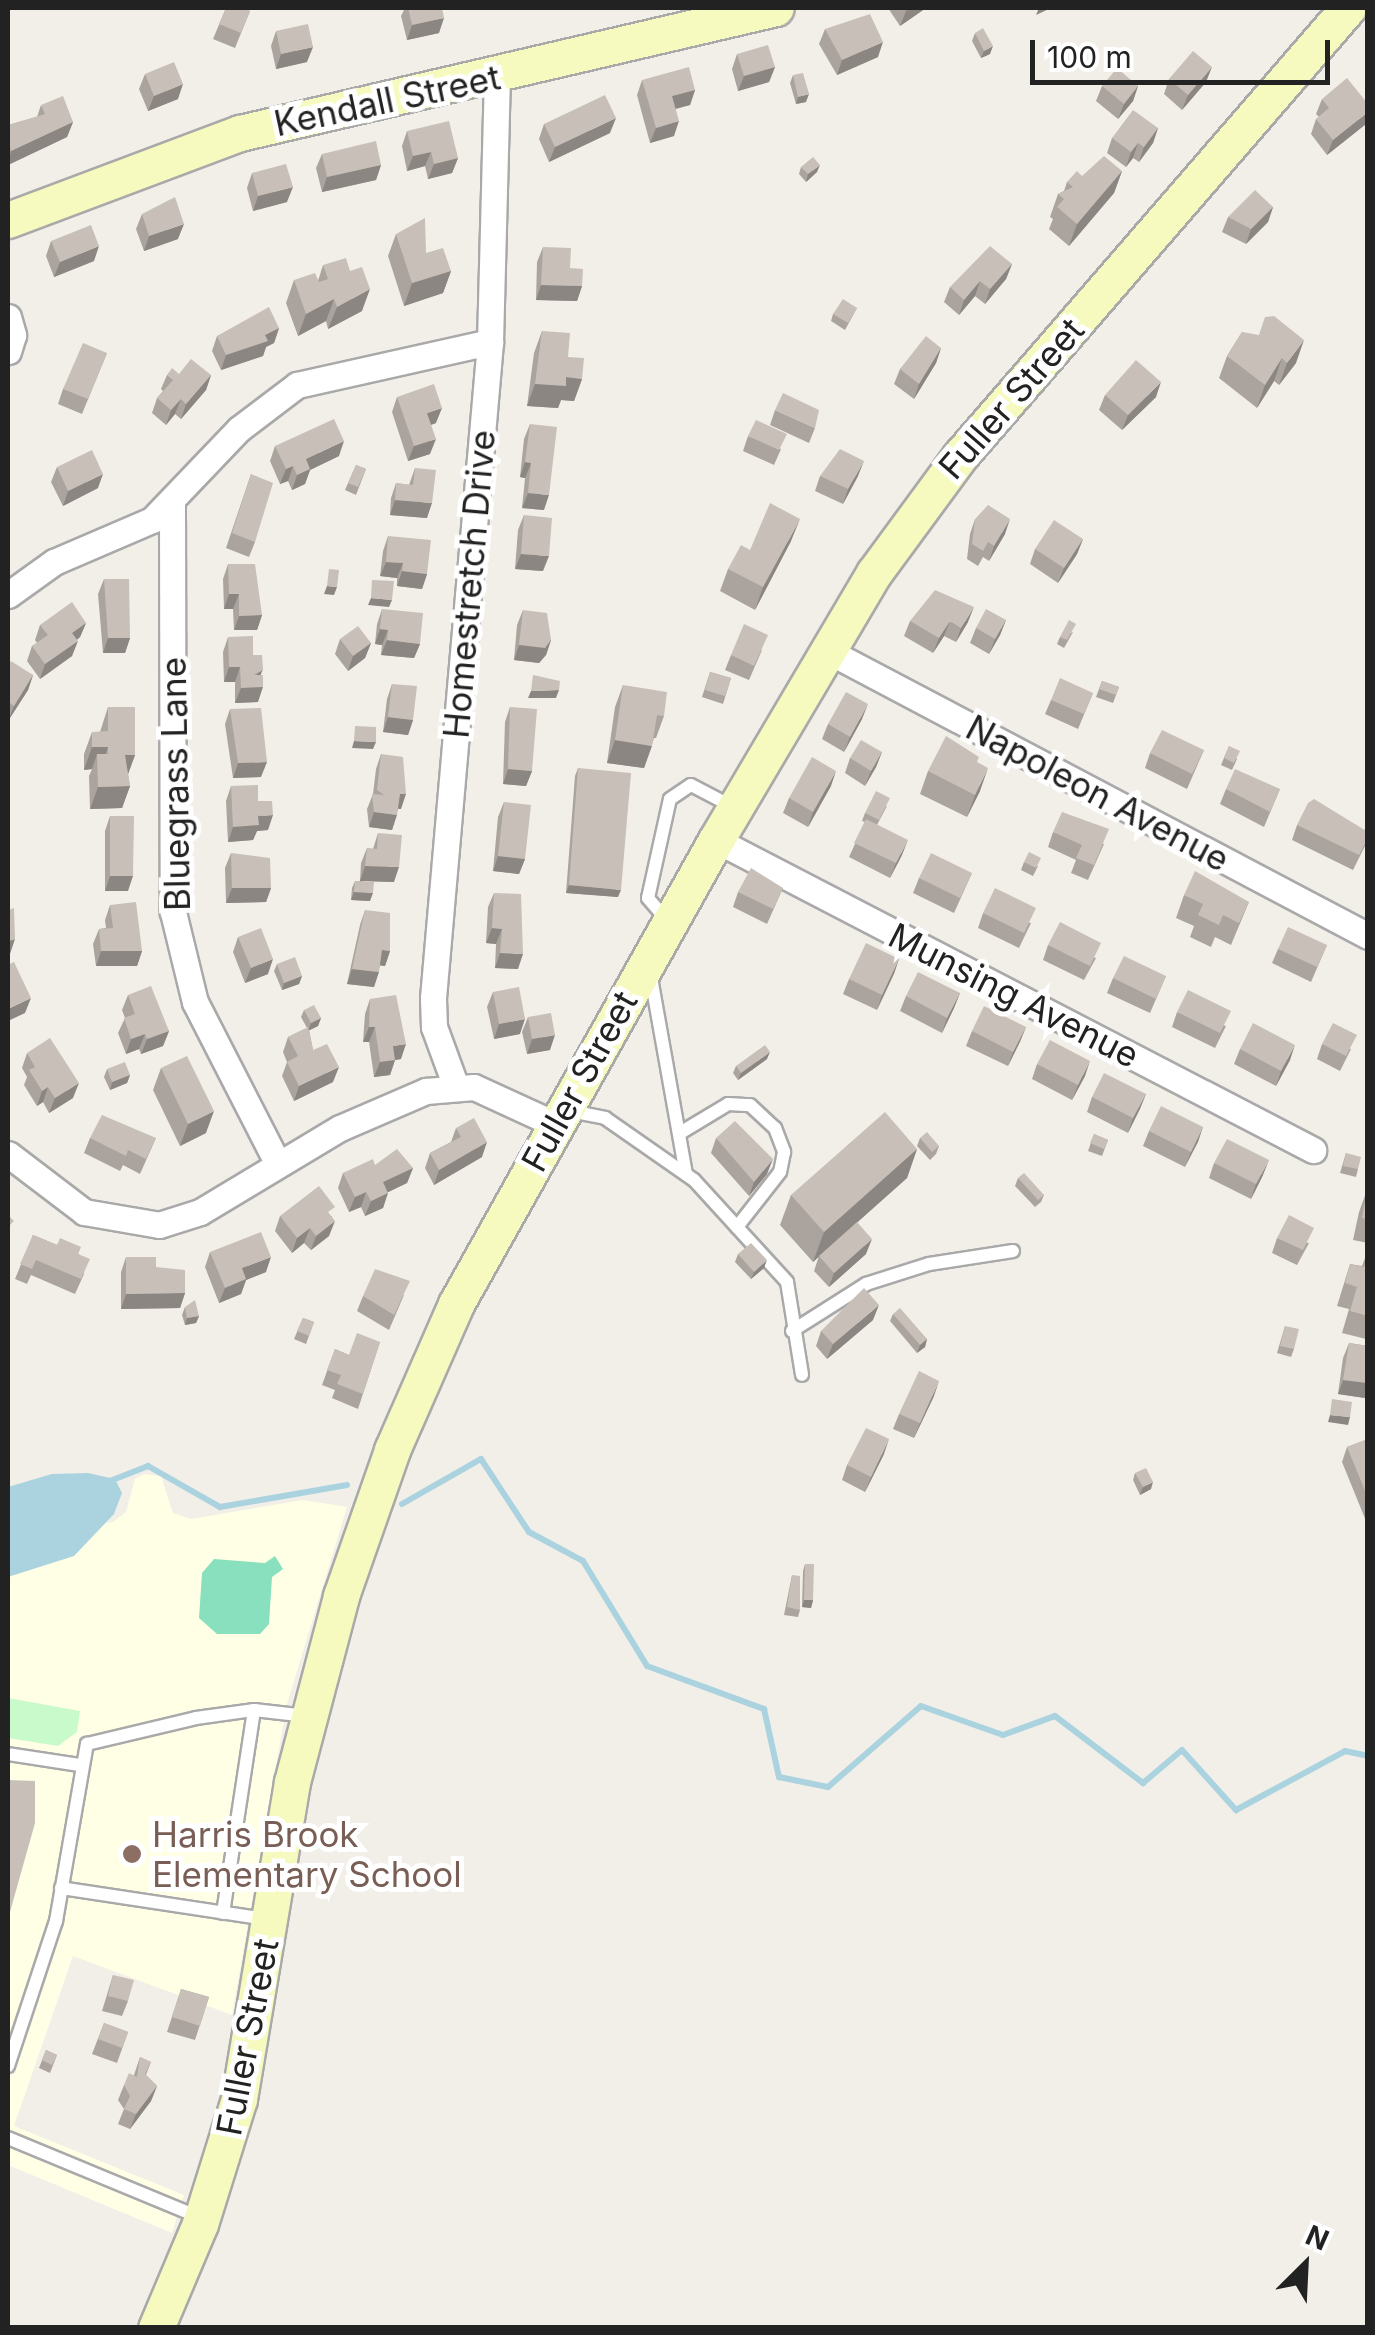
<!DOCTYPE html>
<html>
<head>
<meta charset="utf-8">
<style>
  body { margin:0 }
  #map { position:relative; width:1375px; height:2335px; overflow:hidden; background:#f2efe9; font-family:Inter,sans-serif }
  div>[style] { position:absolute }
  .education>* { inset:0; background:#ffffe5 }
  .park>* { inset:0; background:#c8facc }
  .pitch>* { inset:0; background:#88e0be }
  .water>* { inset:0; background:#aad3df }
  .stream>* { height:6px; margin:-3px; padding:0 3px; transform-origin:3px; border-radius:3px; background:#aad3df }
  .roads { filter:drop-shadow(2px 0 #a9a9a9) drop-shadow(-2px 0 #a9a9a9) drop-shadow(0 2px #a9a9a9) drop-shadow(0 -2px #a9a9a9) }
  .lane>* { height:12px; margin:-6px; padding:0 6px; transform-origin:6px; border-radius:6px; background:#fff }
  .street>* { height:25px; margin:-12.5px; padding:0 12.5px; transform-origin:12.5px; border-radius:12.5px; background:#fff }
  .secondary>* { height:35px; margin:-17.5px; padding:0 17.5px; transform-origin:17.5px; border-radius:17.5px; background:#f7fabf }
  .wall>* { inset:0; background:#aba49e }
  .shaded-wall>* { inset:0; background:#8b8681 }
  .building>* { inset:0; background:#c7bfb8 }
  .dots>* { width:28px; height:28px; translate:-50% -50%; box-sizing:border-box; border:5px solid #fff; border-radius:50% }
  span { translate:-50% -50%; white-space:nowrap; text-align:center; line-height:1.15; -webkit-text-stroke:10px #fff; paint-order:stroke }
  .street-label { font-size:35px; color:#222 }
  .education-label { font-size:35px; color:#785e54 }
  .left { translate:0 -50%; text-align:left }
  .frame { position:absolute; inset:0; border:10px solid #222; pointer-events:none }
  .north { position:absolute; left:1255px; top:2215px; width:100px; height:100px; -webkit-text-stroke:8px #fff; paint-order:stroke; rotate:24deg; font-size:28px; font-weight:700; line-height:40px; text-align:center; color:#222 }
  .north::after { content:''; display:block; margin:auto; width:35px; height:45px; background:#222; clip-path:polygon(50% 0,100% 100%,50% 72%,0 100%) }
  .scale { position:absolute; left:1030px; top:40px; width:300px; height:45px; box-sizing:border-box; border:5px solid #222; border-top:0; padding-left:12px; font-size:30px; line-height:35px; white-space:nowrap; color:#222; -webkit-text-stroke:8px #fff; paint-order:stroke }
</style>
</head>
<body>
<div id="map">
  <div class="education">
    <div style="clip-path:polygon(144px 1474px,161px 1476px,173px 1513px,191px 1519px,303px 1500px,347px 1507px,287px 1704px,232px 2015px,73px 1956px,14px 2126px,184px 2195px,172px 2233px,8px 2165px,8px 1571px,92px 1524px,113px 1522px,126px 1512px,135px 1479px)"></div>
  </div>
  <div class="park">
    <div style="clip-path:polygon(8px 1698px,80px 1711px,77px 1732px,58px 1746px,8px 1738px)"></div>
  </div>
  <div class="pitch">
    <div style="clip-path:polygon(275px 1556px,283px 1569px,272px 1577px,269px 1624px,260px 1634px,217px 1634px,199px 1618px,202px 1573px,214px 1559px,265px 1563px)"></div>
  </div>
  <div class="water">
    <div style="clip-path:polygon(88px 1473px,115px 1479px,122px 1493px,114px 1514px,74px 1556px,8px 1577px,8px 1487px,52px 1474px)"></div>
  </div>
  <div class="stream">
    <div style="left:110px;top:1481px;width:41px;rotate:-21.5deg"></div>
    <div style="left:148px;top:1466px;width:83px;rotate:29.7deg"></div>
    <div style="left:220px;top:1507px;width:129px;rotate:-9.8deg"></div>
    <div style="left:402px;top:1504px;width:91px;rotate:-29.7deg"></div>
    <div style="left:481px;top:1459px;width:87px;rotate:56.7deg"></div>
    <div style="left:529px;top:1532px;width:61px;rotate:28.2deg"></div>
    <div style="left:583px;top:1561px;width:123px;rotate:58.6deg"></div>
    <div style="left:647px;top:1666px;width:125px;rotate:20.2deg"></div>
    <div style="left:764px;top:1709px;width:70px;rotate:77.6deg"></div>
    <div style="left:779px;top:1777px;width:50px;rotate:11.5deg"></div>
    <div style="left:828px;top:1787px;width:123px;rotate:-41.1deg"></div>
    <div style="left:921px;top:1706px;width:87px;rotate:19.5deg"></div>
    <div style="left:1003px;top:1735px;width:55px;rotate:-20.1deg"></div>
    <div style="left:1055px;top:1716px;width:111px;rotate:37.3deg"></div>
    <div style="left:1143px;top:1783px;width:51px;rotate:-40.2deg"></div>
    <div style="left:1182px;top:1750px;width:81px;rotate:48deg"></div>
    <div style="left:1236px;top:1810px;width:124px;rotate:-28.4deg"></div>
    <div style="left:1345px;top:1751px;width:24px;rotate:12deg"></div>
  </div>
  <div class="roads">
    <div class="lane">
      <div style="left:667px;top:920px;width:29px;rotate:-131deg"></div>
      <div style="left:648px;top:898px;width:101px;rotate:-77.5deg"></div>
      <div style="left:670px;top:799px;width:25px;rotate:-34deg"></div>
      <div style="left:691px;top:785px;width:47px;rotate:27.6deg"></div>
      <div style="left:650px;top:972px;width:205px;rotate:79.9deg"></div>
      <div style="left:570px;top:1111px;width:36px;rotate:11deg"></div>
      <div style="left:605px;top:1118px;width:108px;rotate:34.9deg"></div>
      <div style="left:694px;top:1180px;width:138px;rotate:47.6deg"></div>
      <div style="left:787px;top:1282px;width:94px;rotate:80.8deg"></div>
      <div style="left:680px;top:1133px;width:56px;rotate:-31.1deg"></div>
      <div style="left:728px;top:1104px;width:22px;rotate:3deg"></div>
      <div style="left:750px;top:1105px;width:34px;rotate:43deg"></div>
      <div style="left:775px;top:1128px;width:26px;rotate:69deg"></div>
      <div style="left:784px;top:1152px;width:20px;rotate:101deg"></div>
      <div style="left:780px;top:1172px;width:70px;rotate:128deg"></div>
      <div style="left:792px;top:1331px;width:88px;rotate:-32.4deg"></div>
      <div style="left:866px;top:1284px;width:66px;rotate:-17.6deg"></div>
      <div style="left:929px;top:1264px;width:85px;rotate:-8.8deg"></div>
      <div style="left:8px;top:1754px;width:73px;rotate:8.7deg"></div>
      <div style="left:61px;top:1888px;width:207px;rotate:8.6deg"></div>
      <div style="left:223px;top:1913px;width:205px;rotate:-81.3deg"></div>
      <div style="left:8px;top:2066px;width:153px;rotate:-71.7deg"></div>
      <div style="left:56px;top:1921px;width:180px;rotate:-80.1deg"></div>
      <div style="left:87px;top:1744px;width:112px;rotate:-13.4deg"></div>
      <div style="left:196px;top:1718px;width:59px;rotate:-7.9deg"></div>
      <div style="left:254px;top:1710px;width:53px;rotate:6.5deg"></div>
      <div style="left:8px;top:2138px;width:207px;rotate:22.5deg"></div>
    </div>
    <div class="street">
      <div style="left:8px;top:317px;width:19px;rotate:74deg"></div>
      <div style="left:13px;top:335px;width:17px;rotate:107deg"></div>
      <div style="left:172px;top:502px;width:410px;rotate:89.9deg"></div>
      <div style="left:173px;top:912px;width:93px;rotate:76.3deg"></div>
      <div style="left:195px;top:1002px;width:182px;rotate:62.9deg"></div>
      <div style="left:8px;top:595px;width:57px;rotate:-35.7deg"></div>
      <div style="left:54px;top:562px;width:107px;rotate:-23.2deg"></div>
      <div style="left:152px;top:520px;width:126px;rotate:-46.3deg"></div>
      <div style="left:239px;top:429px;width:73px;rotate:-37.2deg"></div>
      <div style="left:297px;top:385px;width:198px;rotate:-12.6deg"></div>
      <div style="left:828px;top:651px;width:611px;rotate:27.82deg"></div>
      <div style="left:716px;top:840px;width:673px;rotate:27.44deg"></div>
      <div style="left:456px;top:1087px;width:64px;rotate:-110.1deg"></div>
      <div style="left:434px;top:1027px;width:29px;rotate:-92deg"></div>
      <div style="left:433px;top:998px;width:658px;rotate:-85.03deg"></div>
      <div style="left:490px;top:342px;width:266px;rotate:-88.5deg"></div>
      <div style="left:8px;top:1154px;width:96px;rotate:37.3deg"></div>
      <div style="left:84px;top:1212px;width:76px;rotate:9.8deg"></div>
      <div style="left:159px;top:1225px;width:43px;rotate:-17.6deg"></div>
      <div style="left:200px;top:1212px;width:163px;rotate:-31deg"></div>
      <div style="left:340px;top:1128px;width:94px;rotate:-23.3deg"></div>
      <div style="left:426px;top:1091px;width:48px;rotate:-4.8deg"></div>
      <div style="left:474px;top:1087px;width:89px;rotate:24.6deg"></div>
    </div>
    <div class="secondary">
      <div style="left:8px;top:220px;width:248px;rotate:-20.6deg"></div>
      <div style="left:240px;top:133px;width:550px;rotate:-13.13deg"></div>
      <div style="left:156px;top:2328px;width:113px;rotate:-67.1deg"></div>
      <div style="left:200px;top:2224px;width:131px;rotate:-72.7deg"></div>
      <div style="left:239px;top:2099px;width:321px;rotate:-80.5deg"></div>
      <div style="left:292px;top:1782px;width:192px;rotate:-75.2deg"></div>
      <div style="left:341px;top:1596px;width:155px;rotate:-70.7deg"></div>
      <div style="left:392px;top:1450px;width:159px;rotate:-66.3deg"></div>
      <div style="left:456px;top:1304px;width:532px;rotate:-60.74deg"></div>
      <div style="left:716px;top:840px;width:310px;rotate:-59.4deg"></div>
      <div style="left:874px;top:573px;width:145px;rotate:-53.7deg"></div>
      <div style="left:960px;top:456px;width:593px;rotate:-49.11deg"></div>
    </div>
  </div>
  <div class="wall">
    <div style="clip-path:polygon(226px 8px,242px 8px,250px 11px,235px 48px,213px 39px)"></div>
    <div style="clip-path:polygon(405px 8px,442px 8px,439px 33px,407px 40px,401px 16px)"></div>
    <div style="clip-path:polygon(888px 8px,926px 8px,900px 26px)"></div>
    <div style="clip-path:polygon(825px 29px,878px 57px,837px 75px,819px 44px)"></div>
    <div style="clip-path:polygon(276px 31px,307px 62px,276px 69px,271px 46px)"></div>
    <div style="clip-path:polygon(975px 33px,990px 54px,981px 58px,972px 41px)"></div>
    <div style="clip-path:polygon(737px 54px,775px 67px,769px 82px,738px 91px,732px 69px)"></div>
    <div style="clip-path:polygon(145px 74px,178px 99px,148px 111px,139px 89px)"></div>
    <div style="clip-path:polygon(793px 75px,806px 102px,796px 104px,790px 83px)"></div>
    <div style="clip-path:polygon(1169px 79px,1206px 82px,1182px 110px,1164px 94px)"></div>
    <div style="clip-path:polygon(642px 80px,695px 90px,690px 105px,676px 109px,674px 136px,650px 143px,637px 95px)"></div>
    <div style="clip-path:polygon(1102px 86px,1138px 86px,1133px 101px,1118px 119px,1096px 101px)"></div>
    <div style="clip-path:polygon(1322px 99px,1366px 124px,1327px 155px,1311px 134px,1316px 119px,1319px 117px,1316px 114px)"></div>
    <div style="clip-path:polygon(41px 105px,73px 122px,67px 137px,8px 165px,8px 125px,37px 117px)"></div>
    <div style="clip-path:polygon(544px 124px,610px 133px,549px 162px,539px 139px)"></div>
    <div style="clip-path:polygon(1158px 128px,1153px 143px,1139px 162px,1133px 158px,1126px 167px,1107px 153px,1112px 138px)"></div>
    <div style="clip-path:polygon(407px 131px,458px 158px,452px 173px,428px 179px,425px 166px,407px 171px,402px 146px)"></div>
    <div style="clip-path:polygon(322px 154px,381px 165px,376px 180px,322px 192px,316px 168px)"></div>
    <div style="clip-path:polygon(801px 167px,817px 172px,806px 182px,799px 174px)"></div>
    <div style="clip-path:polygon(1122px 171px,1114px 193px,1069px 246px,1049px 229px,1053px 219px,1050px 217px,1058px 194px,1064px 191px,1067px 182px,1082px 176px)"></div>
    <div style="clip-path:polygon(252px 173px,287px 202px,253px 211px,247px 188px)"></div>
    <div style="clip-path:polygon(1273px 207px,1268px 222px,1246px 244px,1222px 232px,1228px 217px)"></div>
    <div style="clip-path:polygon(142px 214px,178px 239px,144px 251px,136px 229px)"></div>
    <div style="clip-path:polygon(396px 234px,451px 271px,443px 293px,404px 306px,388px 256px)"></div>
    <div style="clip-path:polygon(51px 241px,94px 261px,54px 277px,46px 256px)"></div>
    <div style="clip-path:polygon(543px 247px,570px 268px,582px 286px,577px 301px,536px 300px,537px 262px)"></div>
    <div style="clip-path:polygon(1012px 264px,1006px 279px,985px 304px,975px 296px,959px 315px,944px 302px,950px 287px)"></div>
    <div style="clip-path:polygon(323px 265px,362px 311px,328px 329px,326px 321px,298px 336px,286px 303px,294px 280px,318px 281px)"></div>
    <div style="clip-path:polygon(857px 308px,845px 330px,831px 321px,833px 314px)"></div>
    <div style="clip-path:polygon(279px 328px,274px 343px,266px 347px,263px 356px,221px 370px,212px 351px,217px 336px)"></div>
    <div style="clip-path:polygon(542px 331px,568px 357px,582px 379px,574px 401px,561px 400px,558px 408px,527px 406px,534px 353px)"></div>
    <div style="clip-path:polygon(1242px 332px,1296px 363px,1279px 385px,1274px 381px,1257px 408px,1219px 378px,1227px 356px)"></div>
    <div style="clip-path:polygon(941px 348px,936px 363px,914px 399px,894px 384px,900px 369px)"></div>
    <div style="clip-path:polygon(107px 353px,82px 414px,58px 404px,63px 389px)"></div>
    <div style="clip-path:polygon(179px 374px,211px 375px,206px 390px,181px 419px,175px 414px,166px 425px,152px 413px,157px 398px,163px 391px,161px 389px,167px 375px)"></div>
    <div style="clip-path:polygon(1105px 395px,1156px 397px,1122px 430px,1099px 410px)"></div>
    <div style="clip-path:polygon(397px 397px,436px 423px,431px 425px,430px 454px,408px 461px,392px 412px)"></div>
    <div style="clip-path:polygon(775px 410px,815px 428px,809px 443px,770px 425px)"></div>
    <div style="clip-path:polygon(530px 424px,544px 510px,522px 508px,525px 478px,520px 477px,524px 439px)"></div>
    <div style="clip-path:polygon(748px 436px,781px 449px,774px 465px,743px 451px)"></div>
    <div style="clip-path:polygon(275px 446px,339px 456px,310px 470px,305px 484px,292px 490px,288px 481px,280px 484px,270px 461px)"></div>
    <div style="clip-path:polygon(356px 465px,366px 469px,356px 495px,345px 490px)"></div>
    <div style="clip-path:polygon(57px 467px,98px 488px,63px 506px,51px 482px)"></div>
    <div style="clip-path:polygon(415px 468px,427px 518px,390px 515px,391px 498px,396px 483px,409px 485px)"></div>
    <div style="clip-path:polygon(251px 474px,255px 542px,249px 557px,226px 548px)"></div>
    <div style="clip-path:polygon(820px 476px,858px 476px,843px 504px,815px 491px)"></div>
    <div style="clip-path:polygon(524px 515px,543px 571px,515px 569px,518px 530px)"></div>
    <div style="clip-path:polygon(975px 519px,1005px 534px,989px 561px,983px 557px,978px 566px,967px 559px,970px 534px)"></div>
    <div style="clip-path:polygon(388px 536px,427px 574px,422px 589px,397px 586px,397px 578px,380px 576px,383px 551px)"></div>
    <div style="clip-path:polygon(1083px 539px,1077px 554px,1058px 583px,1030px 564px,1035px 549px)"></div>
    <div style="clip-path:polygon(791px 541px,755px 610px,720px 591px,728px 569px,750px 550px)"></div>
    <div style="clip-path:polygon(228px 564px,262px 615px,257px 630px,234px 630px,233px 609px,224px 609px,223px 579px)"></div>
    <div style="clip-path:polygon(104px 579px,130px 638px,125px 653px,103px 653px,98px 594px)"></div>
    <div style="clip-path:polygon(382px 609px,420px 644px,414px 658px,381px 655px,382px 645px,375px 644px,377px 624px)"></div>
    <div style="clip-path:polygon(523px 610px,551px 640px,546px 655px,539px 663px,514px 660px,517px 625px)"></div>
    <div style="clip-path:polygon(1006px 620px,1000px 635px,989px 654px,970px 643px,976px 628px)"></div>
    <div style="clip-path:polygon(910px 621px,968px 622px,956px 642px,944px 636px,933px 653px,904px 636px)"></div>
    <div style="clip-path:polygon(86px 623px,80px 637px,77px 640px,72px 656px,40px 679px,27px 661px,32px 646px,37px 643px,35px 640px,40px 625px)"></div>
    <div style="clip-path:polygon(1073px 632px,1064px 648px,1057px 644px,1060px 637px)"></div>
    <div style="clip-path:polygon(228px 637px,253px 655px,261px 675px,258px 702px,235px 703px,235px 682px,224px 682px,223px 652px)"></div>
    <div style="clip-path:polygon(340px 639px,371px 643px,365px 658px,348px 671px,335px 654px)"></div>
    <div style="clip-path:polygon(762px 650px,749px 680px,725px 670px,731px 655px)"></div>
    <div style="clip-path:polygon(8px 666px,33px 675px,28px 690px,8px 721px)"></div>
    <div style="clip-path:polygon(710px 672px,731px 678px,723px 704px,702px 697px)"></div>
    <div style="clip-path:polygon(1102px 681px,1119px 687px,1113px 703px,1096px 697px)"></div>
    <div style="clip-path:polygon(392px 684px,413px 720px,408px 735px,383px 732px,387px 699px)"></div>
    <div style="clip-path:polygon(623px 685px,664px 716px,656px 738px,654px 738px,644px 768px,607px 763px,615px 707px)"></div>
    <div style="clip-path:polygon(1093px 693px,1078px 729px,1045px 714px,1051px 700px)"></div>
    <div style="clip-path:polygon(108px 707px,135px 755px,128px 774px,130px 786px,122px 808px,90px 809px,89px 776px,92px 769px,84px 770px,84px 754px,92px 732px,100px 732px)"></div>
    <div style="clip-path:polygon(510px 707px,532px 771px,526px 786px,503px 784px,505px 722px)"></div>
    <div style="clip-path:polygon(230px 709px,261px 777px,233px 778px,225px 724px)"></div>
    <div style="clip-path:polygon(862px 719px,844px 752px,822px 739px,828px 724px)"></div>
    <div style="clip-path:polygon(1229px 746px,1237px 759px,1232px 770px,1221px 765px)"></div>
    <div style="clip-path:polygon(1204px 750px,1187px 789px,1145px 768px,1150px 753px)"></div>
    <div style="clip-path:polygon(882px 752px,876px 767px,865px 786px,845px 773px,850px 758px)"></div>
    <div style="clip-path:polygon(381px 754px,401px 809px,398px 809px,392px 830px,369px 827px,367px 809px,373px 794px,376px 769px)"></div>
    <div style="clip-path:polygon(977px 763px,980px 791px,967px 817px,920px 794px,928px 771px)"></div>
    <div style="clip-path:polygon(578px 768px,618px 897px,566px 893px,575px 776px)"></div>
    <div style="clip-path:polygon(231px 786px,258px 801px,268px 830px,257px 831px,253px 840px,228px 842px,226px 801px)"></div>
    <div style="clip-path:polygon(831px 786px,808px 827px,783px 813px,789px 798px)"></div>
    <div style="clip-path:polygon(1226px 789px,1280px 789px,1264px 827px,1220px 804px)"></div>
    <div style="clip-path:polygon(504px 802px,525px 859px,519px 874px,493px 871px,498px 817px)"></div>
    <div style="clip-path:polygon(887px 806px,877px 825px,902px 855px,890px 878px,849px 857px,865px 822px,862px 821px,865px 813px)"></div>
    <div style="clip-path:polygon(110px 816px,128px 891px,105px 891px,105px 831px)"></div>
    <div style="clip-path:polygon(1297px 825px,1368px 832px,1368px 840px,1353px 870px,1292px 840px)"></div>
    <div style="clip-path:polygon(1053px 832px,1104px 844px,1088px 880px,1071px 873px,1076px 860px,1048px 847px)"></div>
    <div style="clip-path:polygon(378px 833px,394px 882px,363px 881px,370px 901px,351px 900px,352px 888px,355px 881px,360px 881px,361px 863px,367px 848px,373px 849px)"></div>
    <div style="clip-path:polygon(231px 853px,271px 888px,266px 902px,226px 903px,225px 868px)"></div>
    <div style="clip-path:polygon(1024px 862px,1038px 866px,1033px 876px,1021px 870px)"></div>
    <div style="clip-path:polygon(972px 873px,954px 913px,913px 893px,919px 878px)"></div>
    <div style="clip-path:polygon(783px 888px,767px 924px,733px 907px,738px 892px)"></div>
    <div style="clip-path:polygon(494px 893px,518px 969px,495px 968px,496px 944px,486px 943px,488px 907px)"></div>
    <div style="clip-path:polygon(1184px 895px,1249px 902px,1231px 945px,1215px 937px,1211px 947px,1190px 937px,1194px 926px,1176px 918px)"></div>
    <div style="clip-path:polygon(110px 905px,142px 951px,137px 966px,96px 966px,93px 944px,99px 929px,106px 928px,105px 920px)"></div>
    <div style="clip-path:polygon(365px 910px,390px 951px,385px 966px,380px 965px,374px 987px,347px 984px,360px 925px)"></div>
    <div style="clip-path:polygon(983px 913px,1031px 923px,1019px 948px,978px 928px)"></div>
    <div style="clip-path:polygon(238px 937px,268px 974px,245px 983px,233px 952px)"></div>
    <div style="clip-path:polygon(1048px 945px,1096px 958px,1084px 980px,1043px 960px)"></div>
    <div style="clip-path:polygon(1327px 945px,1311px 982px,1272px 963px,1278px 949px)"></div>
    <div style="clip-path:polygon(899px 959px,877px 1010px,843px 994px,849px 979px)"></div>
    <div style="clip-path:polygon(277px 964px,302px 976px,299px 984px,282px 990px,274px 971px)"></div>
    <div style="clip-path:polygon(1166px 976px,1150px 1013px,1107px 993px,1113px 978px)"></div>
    <div style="clip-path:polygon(493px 992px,520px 1034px,494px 1039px,487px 1007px)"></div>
    <div style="clip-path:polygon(960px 993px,954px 1008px,942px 1033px,900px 1011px,906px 996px)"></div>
    <div style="clip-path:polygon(128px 995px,169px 1031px,163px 1046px,141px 1054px,139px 1049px,126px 1054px,118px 1033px,125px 1018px,122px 1010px)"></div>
    <div style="clip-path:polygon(370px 999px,401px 1059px,395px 1060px,390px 1075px,374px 1077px,369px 1042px,363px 1042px,365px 1014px)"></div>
    <div style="clip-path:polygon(304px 1010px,321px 1018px,318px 1026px,309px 1030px,313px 1050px,333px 1082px,294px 1101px,282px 1076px,287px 1062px,283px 1052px,288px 1037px,307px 1028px,301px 1017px)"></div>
    <div style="clip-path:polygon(1177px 1012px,1226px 1026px,1215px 1048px,1172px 1027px)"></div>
    <div style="clip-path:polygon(528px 1017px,550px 1050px,527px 1054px,522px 1032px)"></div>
    <div style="clip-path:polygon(1026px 1027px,1008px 1066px,966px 1046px,972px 1031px)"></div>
    <div style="clip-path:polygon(1322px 1044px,1351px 1049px,1340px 1071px,1317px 1059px)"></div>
    <div style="clip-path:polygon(1240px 1049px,1290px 1060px,1276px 1086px,1234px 1064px)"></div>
    <div style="clip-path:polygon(27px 1053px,73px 1098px,49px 1113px,43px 1102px,37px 1106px,24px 1085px,27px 1077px,22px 1068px)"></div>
    <div style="clip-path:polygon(767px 1059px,738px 1080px,733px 1073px,736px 1066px)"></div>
    <div style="clip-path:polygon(1037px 1064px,1085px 1076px,1072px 1100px,1032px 1079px)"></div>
    <div style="clip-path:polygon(161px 1068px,206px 1133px,180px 1146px,153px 1090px)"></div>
    <div style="clip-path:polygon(107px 1069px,130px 1075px,127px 1083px,110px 1090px,104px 1077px)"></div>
    <div style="clip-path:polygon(1146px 1094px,1128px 1133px,1087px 1112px,1092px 1097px)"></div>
    <div style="clip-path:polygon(1203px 1127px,1185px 1167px,1143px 1146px,1149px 1131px)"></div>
    <div style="clip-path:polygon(456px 1128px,482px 1157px,434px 1185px,425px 1168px,430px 1153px,451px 1142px)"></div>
    <div style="clip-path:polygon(1094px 1134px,1108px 1140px,1102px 1156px,1088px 1151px)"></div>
    <div style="clip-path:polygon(90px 1138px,156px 1138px,140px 1174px,123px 1165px,120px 1171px,84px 1153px)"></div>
    <div style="clip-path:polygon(716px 1138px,767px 1174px,749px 1196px,711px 1153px)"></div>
    <div style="clip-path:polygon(920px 1138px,939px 1146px,936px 1154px,930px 1160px,917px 1146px)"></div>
    <div style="clip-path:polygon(917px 1149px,907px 1178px,857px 1222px,866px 1254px,829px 1287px,814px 1271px,819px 1256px,813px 1262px,780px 1225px,791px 1195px)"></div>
    <div style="clip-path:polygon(1346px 1153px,1358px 1169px,1356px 1177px,1340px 1173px)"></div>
    <div style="clip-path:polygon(1214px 1163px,1263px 1175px,1251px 1199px,1209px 1178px)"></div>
    <div style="clip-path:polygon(375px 1165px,413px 1168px,407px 1183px,388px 1192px,383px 1208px,365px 1216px,361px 1207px,349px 1212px,338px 1188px,343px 1173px)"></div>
    <div style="clip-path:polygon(1018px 1178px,1044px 1195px,1041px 1202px,1035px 1207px,1015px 1186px)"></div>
    <div style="clip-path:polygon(1367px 1190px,1368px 1190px,1368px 1243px,1353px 1240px,1359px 1212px)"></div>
    <div style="clip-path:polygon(280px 1216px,332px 1216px,329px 1236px,311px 1250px,304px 1243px,292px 1253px,275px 1231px)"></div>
    <div style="clip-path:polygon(33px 1235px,79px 1254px,84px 1274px,75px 1294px,31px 1275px,27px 1284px,15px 1279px)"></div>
    <div style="clip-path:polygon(1277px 1238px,1309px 1243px,1297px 1265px,1272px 1253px)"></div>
    <div style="clip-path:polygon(1368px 1250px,1368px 1334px,1366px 1339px,1342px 1333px,1349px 1309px,1337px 1306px,1350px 1264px,1362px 1266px)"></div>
    <div style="clip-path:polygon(210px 1252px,266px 1272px,246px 1280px,241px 1294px,219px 1303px,205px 1267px)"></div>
    <div style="clip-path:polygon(738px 1254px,764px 1268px,751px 1279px,735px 1262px)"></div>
    <div style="clip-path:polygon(126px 1257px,156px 1267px,185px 1293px,180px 1308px,121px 1309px,121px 1272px)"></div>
    <div style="clip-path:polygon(404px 1295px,389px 1330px,357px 1311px,363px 1296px)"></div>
    <div style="clip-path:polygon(185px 1307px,199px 1316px,196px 1323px,185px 1325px,182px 1315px)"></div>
    <div style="clip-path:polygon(893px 1314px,927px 1339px,925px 1347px,917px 1353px,890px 1321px)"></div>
    <div style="clip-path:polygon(303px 1318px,314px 1322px,306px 1344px,294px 1339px)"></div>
    <div style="clip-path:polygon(873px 1320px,827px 1359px,816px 1346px,821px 1331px)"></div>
    <div style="clip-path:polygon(1285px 1326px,1294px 1349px,1291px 1357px,1277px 1353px)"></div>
    <div style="clip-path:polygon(380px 1342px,358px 1409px,332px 1398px,335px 1390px,322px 1385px,335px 1349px,349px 1355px)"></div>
    <div style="clip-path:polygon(1349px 1343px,1368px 1346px,1368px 1391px,1365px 1398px,1338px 1394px,1343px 1358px)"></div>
    <div style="clip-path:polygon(934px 1396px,914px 1438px,893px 1429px,899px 1414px)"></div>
    <div style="clip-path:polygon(1368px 1439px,1368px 1520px,1366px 1521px,1342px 1462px,1347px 1447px)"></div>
    <div style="clip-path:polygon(884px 1454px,865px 1492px,842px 1480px,847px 1465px)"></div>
    <div style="clip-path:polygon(1135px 1473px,1151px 1489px,1140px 1495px,1133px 1480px)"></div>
    <div style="clip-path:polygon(805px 1564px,813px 1600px,811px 1608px,802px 1607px,803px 1571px)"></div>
    <div style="clip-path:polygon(792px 1575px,800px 1610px,798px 1617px,784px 1615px)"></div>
    <div style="clip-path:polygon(113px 1975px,128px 2001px,122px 2016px,102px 2011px)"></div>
    <div style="clip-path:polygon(181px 1989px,209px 1997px,195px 2040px,167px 2032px)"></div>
    <div style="clip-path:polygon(104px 2023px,128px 2032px,117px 2063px,92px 2054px)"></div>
    <div style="clip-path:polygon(46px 2050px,57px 2055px,50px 2073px,39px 2068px)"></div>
    <div style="clip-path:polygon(140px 2057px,151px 2062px,146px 2075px,157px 2086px,151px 2101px,130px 2129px,118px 2124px,124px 2109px,118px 2100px,124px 2085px,134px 2075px)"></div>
  </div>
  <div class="shaded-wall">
    <div style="clip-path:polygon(910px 8px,926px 8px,900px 26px,906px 11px)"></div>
    <div style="clip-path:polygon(1039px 8px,1051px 8px,1036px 15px)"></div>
    <div style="clip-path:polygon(444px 18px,439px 33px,407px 40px,412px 25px)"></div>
    <div style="clip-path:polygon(883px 42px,878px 57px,837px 75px,842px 60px)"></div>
    <div style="clip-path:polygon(993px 46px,990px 54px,981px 58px,984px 51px)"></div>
    <div style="clip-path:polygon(313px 47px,307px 62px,276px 69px,281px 54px)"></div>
    <div style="clip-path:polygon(775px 67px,769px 82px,738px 91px,744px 76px)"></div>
    <div style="clip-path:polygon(1212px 67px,1206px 82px,1182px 110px,1188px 95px)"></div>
    <div style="clip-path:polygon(183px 84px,178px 99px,148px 111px,154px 96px)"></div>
    <div style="clip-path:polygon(1138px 86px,1133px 101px,1118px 119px,1124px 104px)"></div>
    <div style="clip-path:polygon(695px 90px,690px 105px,666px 111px,672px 96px)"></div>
    <div style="clip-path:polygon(809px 94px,806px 102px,796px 104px,798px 97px)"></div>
    <div style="clip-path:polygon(1368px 112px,1366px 124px,1327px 155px,1333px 140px)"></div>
    <div style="clip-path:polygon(616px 118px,610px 133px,549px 162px,555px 147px)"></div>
    <div style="clip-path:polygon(679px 121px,674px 136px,650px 143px,656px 128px)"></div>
    <div style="clip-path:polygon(73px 122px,67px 137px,8px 165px,11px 151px)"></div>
    <div style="clip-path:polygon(1158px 128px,1153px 143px,1139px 162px,1144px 147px)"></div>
    <div style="clip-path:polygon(1138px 143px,1133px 158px,1126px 167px,1131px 152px)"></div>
    <div style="clip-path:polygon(431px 152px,425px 166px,407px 171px,413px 156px)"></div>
    <div style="clip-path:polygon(458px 158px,452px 173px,428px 179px,434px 164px)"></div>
    <div style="clip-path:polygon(381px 165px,376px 180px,322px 192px,327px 177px)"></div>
    <div style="clip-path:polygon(820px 165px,817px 172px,806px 182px,808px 174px)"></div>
    <div style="clip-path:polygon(1122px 171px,1114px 193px,1069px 246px,1077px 224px)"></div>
    <div style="clip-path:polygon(293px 187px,287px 202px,253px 211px,258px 196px)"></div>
    <div style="clip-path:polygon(1273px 207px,1268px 222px,1246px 244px,1251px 229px)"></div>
    <div style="clip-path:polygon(184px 224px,178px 239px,144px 251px,149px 236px)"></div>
    <div style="clip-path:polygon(99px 246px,94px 261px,54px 277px,60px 262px)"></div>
    <div style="clip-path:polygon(1012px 264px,1006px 279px,985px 304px,990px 289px)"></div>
    <div style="clip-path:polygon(451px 271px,443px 293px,404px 306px,412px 283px)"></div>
    <div style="clip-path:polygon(980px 281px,975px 296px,959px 315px,964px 300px)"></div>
    <div style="clip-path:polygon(541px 285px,582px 286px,577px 301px,536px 300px)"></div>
    <div style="clip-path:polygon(370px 289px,362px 311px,328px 329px,337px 307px)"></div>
    <div style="clip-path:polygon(334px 299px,326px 321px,298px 336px,306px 314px)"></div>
    <div style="clip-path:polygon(279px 328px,274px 343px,266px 347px,263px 356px,221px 370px,226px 355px)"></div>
    <div style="clip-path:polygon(1304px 340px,1296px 363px,1279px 385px,1287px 363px)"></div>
    <div style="clip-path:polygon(941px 348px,936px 363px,914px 399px,919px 384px)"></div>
    <div style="clip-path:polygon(1282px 358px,1274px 381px,1257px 408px,1265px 385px)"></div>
    <div style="clip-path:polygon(211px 375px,206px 390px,181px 419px,186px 404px)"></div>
    <div style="clip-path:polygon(566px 377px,582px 379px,574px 401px,561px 400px,558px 408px,527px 406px,535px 384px)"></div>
    <div style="clip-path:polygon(1161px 382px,1156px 397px,1122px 430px,1128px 415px)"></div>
    <div style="clip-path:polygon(181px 399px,175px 414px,166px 425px,171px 410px)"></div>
    <div style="clip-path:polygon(442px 408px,436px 423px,422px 428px,427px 413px)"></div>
    <div style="clip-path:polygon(436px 439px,430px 454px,408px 461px,414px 446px)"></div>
    <div style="clip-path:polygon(344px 441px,339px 456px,310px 470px,305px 484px,292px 490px,297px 475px,306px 459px)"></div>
    <div style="clip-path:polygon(864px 461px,858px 476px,843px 504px,848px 489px)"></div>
    <div style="clip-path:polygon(525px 462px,531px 463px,525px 478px,520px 477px)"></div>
    <div style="clip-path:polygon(293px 466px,288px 481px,280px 484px,286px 469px)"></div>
    <div style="clip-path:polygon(103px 474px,98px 488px,63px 506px,68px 491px)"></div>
    <div style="clip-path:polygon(528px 493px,549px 495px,544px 510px,522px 508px)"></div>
    <div style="clip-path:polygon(395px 500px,432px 503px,427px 518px,390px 515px)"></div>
    <div style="clip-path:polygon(800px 519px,791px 541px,755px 610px,763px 587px)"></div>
    <div style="clip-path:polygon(1010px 519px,1005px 534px,989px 561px,994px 546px)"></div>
    <div style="clip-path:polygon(1083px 539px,1077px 554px,1058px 583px,1064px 568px)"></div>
    <div style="clip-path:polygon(521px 554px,549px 556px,543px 571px,515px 569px)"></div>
    <div style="clip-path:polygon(386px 562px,403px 563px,397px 578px,380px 576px)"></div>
    <div style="clip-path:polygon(402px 571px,427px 574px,422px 589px,397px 586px)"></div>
    <div style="clip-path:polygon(327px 586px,337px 587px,334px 595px,324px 594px)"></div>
    <div style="clip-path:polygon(229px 594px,239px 594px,233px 609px,224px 609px)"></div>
    <div style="clip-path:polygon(371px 598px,392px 600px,389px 607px,368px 605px)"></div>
    <div style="clip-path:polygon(974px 607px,968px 622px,956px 642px,961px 628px)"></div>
    <div style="clip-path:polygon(262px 615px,257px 630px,234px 630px,239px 616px)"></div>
    <div style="clip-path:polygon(1006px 620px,1000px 635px,989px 654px,995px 639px)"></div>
    <div style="clip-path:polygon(950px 621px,944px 636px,933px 653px,939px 638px)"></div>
    <div style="clip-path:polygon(86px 623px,80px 637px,66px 648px,72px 633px)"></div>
    <div style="clip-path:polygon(380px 629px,388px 630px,382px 645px,375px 644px)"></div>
    <div style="clip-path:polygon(108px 638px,130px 638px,125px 653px,103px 653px)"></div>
    <div style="clip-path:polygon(387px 640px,420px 644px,414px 658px,381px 655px)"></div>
    <div style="clip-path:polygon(551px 640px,546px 655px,539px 663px,514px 660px,519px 645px)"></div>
    <div style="clip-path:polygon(78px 641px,72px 656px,40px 679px,45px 664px)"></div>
    <div style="clip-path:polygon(371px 643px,365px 658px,348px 671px,353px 656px)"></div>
    <div style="clip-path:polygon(229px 667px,240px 667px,235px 682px,224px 682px)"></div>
    <div style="clip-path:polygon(263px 669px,257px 684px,263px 687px,258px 702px,235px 703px,241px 688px)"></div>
    <div style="clip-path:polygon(33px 675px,28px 690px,8px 721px,14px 706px)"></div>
    <div style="clip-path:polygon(559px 690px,556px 698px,528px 698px,531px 691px)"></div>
    <div style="clip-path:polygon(868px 704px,862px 719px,844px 752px,850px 737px)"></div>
    <div style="clip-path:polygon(388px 717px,413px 720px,408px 735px,383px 732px)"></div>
    <div style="clip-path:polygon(615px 740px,652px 746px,644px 768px,607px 763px)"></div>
    <div style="clip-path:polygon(354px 741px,376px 742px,373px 749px,352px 748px)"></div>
    <div style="clip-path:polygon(92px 747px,108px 747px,100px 769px,97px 754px,92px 769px,84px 770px)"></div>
    <div style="clip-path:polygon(882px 752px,876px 767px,865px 786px,871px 771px)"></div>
    <div style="clip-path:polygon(125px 755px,135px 755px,127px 777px)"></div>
    <div style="clip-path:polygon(267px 762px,261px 777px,233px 778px,238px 763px)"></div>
    <div style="clip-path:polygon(988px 768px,980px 791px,967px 817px,975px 795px)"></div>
    <div style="clip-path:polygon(508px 769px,532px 771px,526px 786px,503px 784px)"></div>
    <div style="clip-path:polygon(836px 771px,831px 786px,808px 827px,813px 812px)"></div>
    <div style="clip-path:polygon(130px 786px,122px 808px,90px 809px,98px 787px)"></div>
    <div style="clip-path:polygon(400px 794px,406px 794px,401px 809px,394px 808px)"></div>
    <div style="clip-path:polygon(374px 812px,397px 815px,392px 830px,369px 827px)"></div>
    <div style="clip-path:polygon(273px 815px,268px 830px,257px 831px,253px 840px,228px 842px,233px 827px,258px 816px)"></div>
    <div style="clip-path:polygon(908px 840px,902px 855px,890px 878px,896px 863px)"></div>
    <div style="clip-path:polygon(498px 856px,525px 859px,519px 874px,493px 871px)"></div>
    <div style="clip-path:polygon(365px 866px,399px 867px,394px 882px,360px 881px)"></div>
    <div style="clip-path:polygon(110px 876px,133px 876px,128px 891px,105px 891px)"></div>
    <div style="clip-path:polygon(569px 885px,621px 890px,618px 897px,566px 893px)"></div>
    <div style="clip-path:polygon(232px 888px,271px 888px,266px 902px,226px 903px)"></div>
    <div style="clip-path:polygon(354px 892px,373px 893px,370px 901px,351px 900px)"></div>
    <div style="clip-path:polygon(492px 928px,502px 929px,496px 944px,486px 943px)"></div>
    <div style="clip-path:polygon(15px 939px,8px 960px,8px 941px)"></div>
    <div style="clip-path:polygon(382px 950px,390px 951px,385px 966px,376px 965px)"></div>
    <div style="clip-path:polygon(101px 951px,142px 951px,137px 966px,96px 966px)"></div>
    <div style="clip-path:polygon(500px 953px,523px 954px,518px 969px,495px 968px)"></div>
    <div style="clip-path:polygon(273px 959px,268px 974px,245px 983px,251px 968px)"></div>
    <div style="clip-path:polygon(899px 959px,894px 974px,877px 1010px,882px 995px)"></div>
    <div style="clip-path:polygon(352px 969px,379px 972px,374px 987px,347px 984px)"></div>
    <div style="clip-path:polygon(302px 976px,299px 984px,282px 990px,284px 983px)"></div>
    <div style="clip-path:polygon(960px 993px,954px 1008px,942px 1033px,947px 1018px)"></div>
    <div style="clip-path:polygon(31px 998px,25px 1013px,8px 1021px,8px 1009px)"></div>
    <div style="clip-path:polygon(321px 1018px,318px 1026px,308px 1031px,311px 1023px)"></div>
    <div style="clip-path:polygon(525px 1019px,520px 1034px,494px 1039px,499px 1024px)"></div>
    <div style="clip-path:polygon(369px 1027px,375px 1027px,369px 1042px,363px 1042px)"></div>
    <div style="clip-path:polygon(1026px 1027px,1020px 1042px,1008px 1066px,1013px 1052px)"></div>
    <div style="clip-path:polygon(169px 1031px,163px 1046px,141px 1054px,147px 1039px)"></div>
    <div style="clip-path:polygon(145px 1034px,139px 1049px,126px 1054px,131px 1039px)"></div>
    <div style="clip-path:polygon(555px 1035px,550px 1050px,527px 1054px,532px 1039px)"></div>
    <div style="clip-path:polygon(406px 1044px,401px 1059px,395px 1060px,390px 1075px,374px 1077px,380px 1062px,393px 1046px)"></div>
    <div style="clip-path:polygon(1295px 1045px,1290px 1060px,1276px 1086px,1281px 1071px)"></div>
    <div style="clip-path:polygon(770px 1052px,767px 1059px,738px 1080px,741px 1073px)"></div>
    <div style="clip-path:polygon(1090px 1061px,1085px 1076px,1072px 1100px,1078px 1085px)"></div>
    <div style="clip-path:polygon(339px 1067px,333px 1082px,294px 1101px,299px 1086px)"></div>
    <div style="clip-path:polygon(130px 1075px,127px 1083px,110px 1090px,112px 1082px)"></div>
    <div style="clip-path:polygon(79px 1083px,73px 1098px,49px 1113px,55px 1098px)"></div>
    <div style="clip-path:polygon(48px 1087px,43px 1102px,37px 1106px,42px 1091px)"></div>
    <div style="clip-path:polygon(1146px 1094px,1140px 1109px,1128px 1133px,1133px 1118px)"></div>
    <div style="clip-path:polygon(214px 1111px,206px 1133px,180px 1146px,188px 1124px)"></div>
    <div style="clip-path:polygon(1203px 1127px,1198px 1142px,1185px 1167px,1191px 1152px)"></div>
    <div style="clip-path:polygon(487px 1142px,482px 1157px,434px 1185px,439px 1170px)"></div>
    <div style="clip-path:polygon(917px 1149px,907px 1178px,813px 1262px,824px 1232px)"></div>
    <div style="clip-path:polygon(773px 1159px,767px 1174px,749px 1196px,754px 1182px)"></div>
    <div style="clip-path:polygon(1269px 1160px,1263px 1175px,1251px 1199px,1256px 1184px)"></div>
    <div style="clip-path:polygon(413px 1168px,407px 1183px,378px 1197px,383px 1182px)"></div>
    <div style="clip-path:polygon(366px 1192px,361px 1207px,349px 1212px,355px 1197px)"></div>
    <div style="clip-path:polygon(388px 1193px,383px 1208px,365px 1216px,371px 1201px)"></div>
    <div style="clip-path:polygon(335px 1221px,329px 1236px,311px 1250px,316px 1236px)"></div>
    <div style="clip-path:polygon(310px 1228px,304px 1243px,292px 1253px,297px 1238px)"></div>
    <div style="clip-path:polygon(872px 1239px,866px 1254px,829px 1287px,834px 1273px)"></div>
    <div style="clip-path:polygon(271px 1257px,266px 1272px,246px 1280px,241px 1294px,219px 1303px,225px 1288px,242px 1268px)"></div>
    <div style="clip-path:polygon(767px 1260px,764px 1268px,751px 1279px,754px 1272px)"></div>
    <div style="clip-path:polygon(185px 1293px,180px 1308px,121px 1309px,126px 1294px)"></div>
    <div style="clip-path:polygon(879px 1305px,873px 1320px,827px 1359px,833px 1344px)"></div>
    <div style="clip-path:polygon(199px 1316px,196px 1323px,185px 1325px,187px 1318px)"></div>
    <div style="clip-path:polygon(927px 1339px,925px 1347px,917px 1353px,920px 1345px)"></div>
    <div style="clip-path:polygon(1343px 1380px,1368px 1383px,1368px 1391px,1365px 1398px,1338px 1394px)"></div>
    <div style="clip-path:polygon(939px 1381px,934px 1396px,914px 1438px,920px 1423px)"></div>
    <div style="clip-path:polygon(1330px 1415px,1350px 1417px,1348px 1425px,1328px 1422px)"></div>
    <div style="clip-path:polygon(889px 1439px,884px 1454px,865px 1492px,871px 1477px)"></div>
    <div style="clip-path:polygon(1153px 1482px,1151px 1489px,1140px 1495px,1143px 1487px)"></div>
    <div style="clip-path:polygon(804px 1600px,813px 1600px,811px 1608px,802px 1607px)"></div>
    <div style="clip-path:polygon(157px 2086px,151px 2101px,130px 2129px,136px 2114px)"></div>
  </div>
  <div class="building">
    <div style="clip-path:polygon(226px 8px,243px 8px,250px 11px,241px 33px,219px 24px)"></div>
    <div style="clip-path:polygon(408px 8px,442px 8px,444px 18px,412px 25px)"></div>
    <div style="clip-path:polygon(870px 14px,883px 42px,842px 60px,825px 29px)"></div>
    <div style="clip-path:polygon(308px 24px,313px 47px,281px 54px,276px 31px)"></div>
    <div style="clip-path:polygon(983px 28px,993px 46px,984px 51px,975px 33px)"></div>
    <div style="clip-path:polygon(768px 45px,775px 67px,744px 76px,737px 54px)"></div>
    <div style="clip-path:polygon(1193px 51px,1212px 67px,1188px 95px,1169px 79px)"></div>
    <div style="clip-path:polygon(174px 62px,183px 84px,154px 96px,145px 74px)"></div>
    <div style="clip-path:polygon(689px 67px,695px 90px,672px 96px,679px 121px,656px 128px,642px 80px)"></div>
    <div style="clip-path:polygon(1117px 68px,1138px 86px,1124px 104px,1102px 86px)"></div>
    <div style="clip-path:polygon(803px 73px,809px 94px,798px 97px,793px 75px)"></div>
    <div style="clip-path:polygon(1347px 78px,1368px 104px,1368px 112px,1333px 140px,1316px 119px,1329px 108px,1322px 99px)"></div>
    <div style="clip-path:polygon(605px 95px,616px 118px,555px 147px,544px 124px)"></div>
    <div style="clip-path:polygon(63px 96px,73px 122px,11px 151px,8px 140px,8px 125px,45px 114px,41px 105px)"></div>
    <div style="clip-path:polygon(1133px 110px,1158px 128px,1144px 147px,1138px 143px,1131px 152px,1112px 138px)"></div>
    <div style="clip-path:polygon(449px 121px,458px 158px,434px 164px,431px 152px,413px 156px,407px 131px)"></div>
    <div style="clip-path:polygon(376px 141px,381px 165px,327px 177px,322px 154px)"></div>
    <div style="clip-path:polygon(1104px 156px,1122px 171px,1077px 224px,1057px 207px,1064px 199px,1058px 194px,1073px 187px,1067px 182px,1077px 171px,1082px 176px)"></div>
    <div style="clip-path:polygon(813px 157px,820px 165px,808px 174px,801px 167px)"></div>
    <div style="clip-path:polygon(286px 164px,293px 187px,258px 196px,252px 173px)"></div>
    <div style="clip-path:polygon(1255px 190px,1273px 207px,1251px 229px,1228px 217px)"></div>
    <div style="clip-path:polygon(175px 197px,184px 224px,149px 236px,142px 214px)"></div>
    <div style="clip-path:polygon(425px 218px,426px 253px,443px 248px,451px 271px,412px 283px,396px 234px)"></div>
    <div style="clip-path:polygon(91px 225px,99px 246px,60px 262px,51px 241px)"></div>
    <div style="clip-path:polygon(990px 246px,1012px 264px,990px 289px,980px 281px,964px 300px,950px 287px)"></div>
    <div style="clip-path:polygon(543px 247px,571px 248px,570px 268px,583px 269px,582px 286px,541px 285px)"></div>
    <div style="clip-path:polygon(346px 258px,350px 271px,362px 267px,370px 289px,337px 307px,334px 299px,306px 314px,294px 280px,315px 273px,319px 282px,328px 279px,323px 265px)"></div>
    <div style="clip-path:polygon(843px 299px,857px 308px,848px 323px,833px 314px)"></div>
    <div style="clip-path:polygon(269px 307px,279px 328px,265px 335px,268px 341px,226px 355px,217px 336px)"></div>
    <div style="clip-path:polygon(1274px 316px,1304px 340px,1287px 363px,1282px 358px,1265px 385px,1227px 356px,1242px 332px,1259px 335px,1265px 317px)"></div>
    <div style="clip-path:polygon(542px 331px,570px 333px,568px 357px,584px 358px,582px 379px,566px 377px,566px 386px,535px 384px)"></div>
    <div style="clip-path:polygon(926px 336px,941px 348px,919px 384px,900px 369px)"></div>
    <div style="clip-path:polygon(83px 343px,107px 353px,88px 399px,63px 389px)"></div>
    <div style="clip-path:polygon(191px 359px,211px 375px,186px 404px,181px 399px,171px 410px,157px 398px,173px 380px,167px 375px,172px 368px,179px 374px)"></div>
    <div style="clip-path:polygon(1136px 360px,1161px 382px,1128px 415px,1105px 395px)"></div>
    <div style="clip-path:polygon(434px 384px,442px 408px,427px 413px,436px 439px,414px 446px,397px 397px)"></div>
    <div style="clip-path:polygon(783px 393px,819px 410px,815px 428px,775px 410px)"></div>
    <div style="clip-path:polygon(334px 419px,344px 441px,306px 459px,310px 469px,297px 475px,293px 466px,286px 469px,275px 446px)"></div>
    <div style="clip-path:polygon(756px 420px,787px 434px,779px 450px,748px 436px)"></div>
    <div style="clip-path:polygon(530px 424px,557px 427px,549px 495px,528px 493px,531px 463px,525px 462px)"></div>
    <div style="clip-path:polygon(840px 449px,864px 461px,848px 489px,820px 476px)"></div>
    <div style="clip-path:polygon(92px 450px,103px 474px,68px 491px,57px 467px)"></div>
    <div style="clip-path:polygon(356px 465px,366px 469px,358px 487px,348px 483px)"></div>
    <div style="clip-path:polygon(415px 468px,436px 470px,432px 503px,395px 500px,396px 483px,413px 485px)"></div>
    <div style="clip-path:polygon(251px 474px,273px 483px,255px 542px,232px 533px)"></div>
    <div style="clip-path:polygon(770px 503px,800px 519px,763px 587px,728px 569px,741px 545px,750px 550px)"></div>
    <div style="clip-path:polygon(988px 505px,1010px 519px,994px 546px,988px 542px,983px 551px,972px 544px,975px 519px)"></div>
    <div style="clip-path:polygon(524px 515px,552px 518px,549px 556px,521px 554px)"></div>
    <div style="clip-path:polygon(1054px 520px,1083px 539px,1064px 568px,1035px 549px)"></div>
    <div style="clip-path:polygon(388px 536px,431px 540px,427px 574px,402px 571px,403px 563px,386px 562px)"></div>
    <div style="clip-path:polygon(228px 564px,255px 564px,262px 615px,239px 616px,239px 594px,229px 594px)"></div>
    <div style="clip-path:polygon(329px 569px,339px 570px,337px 587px,327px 586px)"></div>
    <div style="clip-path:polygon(104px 579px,129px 579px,130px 638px,108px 638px)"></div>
    <div style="clip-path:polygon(372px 580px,394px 581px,392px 600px,371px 598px)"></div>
    <div style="clip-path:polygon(935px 590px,974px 607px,961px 628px,950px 621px,939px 638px,910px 621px)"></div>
    <div style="clip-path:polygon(72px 602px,86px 623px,72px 633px,78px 641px,45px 664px,32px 646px,48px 635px,40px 625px)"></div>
    <div style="clip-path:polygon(382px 609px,423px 613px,420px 644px,387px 640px,388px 630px,380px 629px)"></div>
    <div style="clip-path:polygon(986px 609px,1006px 620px,995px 639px,976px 628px)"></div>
    <div style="clip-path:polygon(523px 610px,547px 613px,551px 640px,545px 648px,519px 645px)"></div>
    <div style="clip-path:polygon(1069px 620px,1076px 624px,1067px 640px,1060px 637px)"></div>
    <div style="clip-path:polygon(744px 624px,768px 635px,754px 666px,731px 655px)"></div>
    <div style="clip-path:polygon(358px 626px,371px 643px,353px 656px,340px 639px)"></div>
    <div style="clip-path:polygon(253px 636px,253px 655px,262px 655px,263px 669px,254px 675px,263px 675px,263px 687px,241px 688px,240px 667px,229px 667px,228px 637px)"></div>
    <div style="clip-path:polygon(11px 661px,33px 675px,14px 706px,8px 702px,8px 666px)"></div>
    <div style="clip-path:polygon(710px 672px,731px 678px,725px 696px,705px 690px)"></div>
    <div style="clip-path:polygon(533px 675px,560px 681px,559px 690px,531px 691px)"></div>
    <div style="clip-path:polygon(1060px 678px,1093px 693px,1084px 714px,1051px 700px)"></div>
    <div style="clip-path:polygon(1102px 681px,1119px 687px,1116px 695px,1099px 689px)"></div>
    <div style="clip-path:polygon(392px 684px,417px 686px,413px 720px,388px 717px)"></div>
    <div style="clip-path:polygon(623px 685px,667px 692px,664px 716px,657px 715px,652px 746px,615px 740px)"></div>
    <div style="clip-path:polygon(846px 692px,868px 704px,850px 737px,828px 724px)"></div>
    <div style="clip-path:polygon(108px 707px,135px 707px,135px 755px,125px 755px,130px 786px,98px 787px,97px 754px,108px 754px,108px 747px,92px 747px,92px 732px,108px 731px)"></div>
    <div style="clip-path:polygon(510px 707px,537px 709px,532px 771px,508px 769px)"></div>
    <div style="clip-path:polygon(261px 708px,267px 762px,238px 763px,230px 709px)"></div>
    <div style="clip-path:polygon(355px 726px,376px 727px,376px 742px,354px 741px)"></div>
    <div style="clip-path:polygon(1162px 730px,1204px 750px,1192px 774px,1150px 753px)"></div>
    <div style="clip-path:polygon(946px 736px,979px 757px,977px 762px,988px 768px,975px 795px,928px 771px)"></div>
    <div style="clip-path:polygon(861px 740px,882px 752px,871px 771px,850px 758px)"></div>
    <div style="clip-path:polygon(1229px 746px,1240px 751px,1234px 763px,1224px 758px)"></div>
    <div style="clip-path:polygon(381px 754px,403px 757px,406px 794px,400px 794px,397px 815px,374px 812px,372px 794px,384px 795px,377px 790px)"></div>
    <div style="clip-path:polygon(812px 757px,836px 771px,813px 812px,789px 798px)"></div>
    <div style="clip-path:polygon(578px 768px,631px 773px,621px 890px,569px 885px)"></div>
    <div style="clip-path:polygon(1235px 769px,1280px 789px,1270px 812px,1226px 789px)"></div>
    <div style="clip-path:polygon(258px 785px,258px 801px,272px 801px,273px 815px,258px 816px,259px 825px,233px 827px,231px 786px)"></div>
    <div style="clip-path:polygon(876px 791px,890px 798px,879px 820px,865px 813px)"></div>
    <div style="clip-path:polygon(1314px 799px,1368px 832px,1368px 838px,1359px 855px,1297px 825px,1308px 803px)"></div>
    <div style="clip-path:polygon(504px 802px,531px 805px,525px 859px,498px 856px)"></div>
    <div style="clip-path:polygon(1062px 812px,1109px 829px,1094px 865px,1076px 858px,1082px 845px,1053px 832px)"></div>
    <div style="clip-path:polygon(110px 816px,134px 816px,133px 876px,110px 876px)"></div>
    <div style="clip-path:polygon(866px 819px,908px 840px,896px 863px,854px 843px)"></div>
    <div style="clip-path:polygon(378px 833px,402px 835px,399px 867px,365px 866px,367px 848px,377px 849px)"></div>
    <div style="clip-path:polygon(1029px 852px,1041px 858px,1036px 868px,1024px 862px)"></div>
    <div style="clip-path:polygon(231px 853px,270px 858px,271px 888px,232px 888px)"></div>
    <div style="clip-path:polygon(931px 853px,972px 873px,960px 898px,919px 878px)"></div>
    <div style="clip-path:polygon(751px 868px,783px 888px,773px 909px,738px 892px)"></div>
    <div style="clip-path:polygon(1195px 871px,1249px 902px,1239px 923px,1223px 915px,1219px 925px,1198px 915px,1203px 904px,1184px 895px)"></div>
    <div style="clip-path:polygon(355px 881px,374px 882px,373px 893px,354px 892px)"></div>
    <div style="clip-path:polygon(995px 888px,1036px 908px,1024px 933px,983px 913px)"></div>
    <div style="clip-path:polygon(494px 893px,521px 894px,523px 954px,500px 953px,502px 929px,492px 928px)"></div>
    <div style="clip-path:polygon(136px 902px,142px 951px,101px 951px,99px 929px,113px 928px,110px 905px)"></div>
    <div style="clip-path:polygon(14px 908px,15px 939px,8px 941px,8px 910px)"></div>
    <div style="clip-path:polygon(365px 910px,390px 913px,390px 951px,382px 950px,379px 972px,352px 969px)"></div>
    <div style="clip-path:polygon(1060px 922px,1101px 943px,1090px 966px,1048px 945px)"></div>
    <div style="clip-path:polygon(1288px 927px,1327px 945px,1317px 967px,1278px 949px)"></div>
    <div style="clip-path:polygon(261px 928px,273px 959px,251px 968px,238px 937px)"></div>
    <div style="clip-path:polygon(866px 943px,899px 959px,882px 995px,849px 979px)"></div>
    <div style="clip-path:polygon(1124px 956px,1166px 976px,1156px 999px,1113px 978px)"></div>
    <div style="clip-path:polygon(295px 957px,302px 976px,284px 983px,277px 964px)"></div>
    <div style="clip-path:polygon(14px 962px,31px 998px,8px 1009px,8px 965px)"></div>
    <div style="clip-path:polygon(918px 972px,960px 993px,947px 1018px,906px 996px)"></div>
    <div style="clip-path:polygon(151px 986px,169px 1031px,147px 1039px,145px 1034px,131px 1039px,124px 1018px,135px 1014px,128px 995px)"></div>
    <div style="clip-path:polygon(519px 987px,525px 1019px,499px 1024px,493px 992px)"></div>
    <div style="clip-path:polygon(1188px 990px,1231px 1011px,1220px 1033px,1177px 1012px)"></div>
    <div style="clip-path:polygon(396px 995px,406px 1044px,393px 1046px,395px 1060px,380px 1062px,375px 1027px,369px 1027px,370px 999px)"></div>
    <div style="clip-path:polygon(314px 1005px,321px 1018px,311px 1023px,304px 1010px)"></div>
    <div style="clip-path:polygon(984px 1006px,1026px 1027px,1013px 1052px,972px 1031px)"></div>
    <div style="clip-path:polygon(551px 1013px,555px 1035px,532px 1039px,528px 1017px)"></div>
    <div style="clip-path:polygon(1253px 1023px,1295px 1045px,1281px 1071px,1240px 1049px)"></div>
    <div style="clip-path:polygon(1333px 1023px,1357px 1035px,1346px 1056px,1322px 1044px)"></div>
    <div style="clip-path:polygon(308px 1027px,313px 1050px,327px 1044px,339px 1067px,299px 1086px,287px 1062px,298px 1056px,288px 1037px)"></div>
    <div style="clip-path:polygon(50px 1038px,79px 1083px,55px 1098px,48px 1087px,42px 1091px,29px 1070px,35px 1067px,27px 1053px)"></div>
    <div style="clip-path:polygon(1050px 1040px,1090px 1061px,1078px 1085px,1037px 1064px)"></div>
    <div style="clip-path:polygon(765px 1045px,770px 1052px,741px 1073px,736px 1066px)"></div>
    <div style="clip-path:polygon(187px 1056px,214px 1111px,188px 1124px,161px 1068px)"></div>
    <div style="clip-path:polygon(125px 1062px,130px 1075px,112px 1082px,107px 1069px)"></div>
    <div style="clip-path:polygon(1104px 1073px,1146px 1094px,1133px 1118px,1092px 1097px)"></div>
    <div style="clip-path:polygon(1161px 1106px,1203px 1127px,1191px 1152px,1149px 1131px)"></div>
    <div style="clip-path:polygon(885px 1112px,917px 1149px,824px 1232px,791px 1195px)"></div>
    <div style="clip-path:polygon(102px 1115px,156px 1138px,146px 1159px,128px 1150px,126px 1156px,90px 1138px)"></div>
    <div style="clip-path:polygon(474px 1118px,487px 1142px,439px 1170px,430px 1153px,461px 1137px,456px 1128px)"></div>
    <div style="clip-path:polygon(735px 1121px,773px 1159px,754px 1182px,716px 1138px)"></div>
    <div style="clip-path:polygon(927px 1132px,939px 1146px,932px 1152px,920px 1138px)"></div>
    <div style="clip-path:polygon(1094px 1134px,1108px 1140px,1104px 1149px,1090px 1143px)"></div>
    <div style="clip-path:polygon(1227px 1139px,1269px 1160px,1256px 1184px,1214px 1163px)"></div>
    <div style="clip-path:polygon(397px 1149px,413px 1168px,383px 1182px,388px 1193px,371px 1201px,366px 1192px,355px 1197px,343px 1173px,373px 1159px,375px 1165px)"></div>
    <div style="clip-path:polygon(1346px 1153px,1361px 1157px,1358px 1169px,1343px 1166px)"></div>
    <div style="clip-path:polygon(1024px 1173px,1044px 1195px,1038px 1200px,1018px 1178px)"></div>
    <div style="clip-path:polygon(319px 1186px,335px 1207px,328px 1212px,335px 1221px,316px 1236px,310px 1228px,297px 1238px,280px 1216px)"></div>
    <div style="clip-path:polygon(1367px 1190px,1368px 1190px,1368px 1219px,1362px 1218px)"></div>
    <div style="clip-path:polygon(8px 1215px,14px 1221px,8px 1227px)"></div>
    <div style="clip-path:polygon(1289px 1215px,1314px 1228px,1303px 1250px,1277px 1238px)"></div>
    <div style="clip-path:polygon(857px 1222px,872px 1239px,834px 1273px,819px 1256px)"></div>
    <div style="clip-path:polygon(261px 1232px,271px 1257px,242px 1268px,246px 1279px,225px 1288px,210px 1252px)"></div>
    <div style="clip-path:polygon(33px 1235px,57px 1245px,60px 1238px,81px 1247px,78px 1254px,90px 1259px,81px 1279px,36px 1260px,32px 1269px,20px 1264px)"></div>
    <div style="clip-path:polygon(751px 1243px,767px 1260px,754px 1272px,738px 1254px)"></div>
    <div style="clip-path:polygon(1368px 1252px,1368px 1316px,1350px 1311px,1357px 1287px,1345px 1283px,1350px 1264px,1364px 1267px)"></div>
    <div style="clip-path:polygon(126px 1257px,156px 1257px,156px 1267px,185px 1270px,185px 1293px,126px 1294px)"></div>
    <div style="clip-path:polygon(375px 1269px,410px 1281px,394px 1315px,363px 1296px)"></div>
    <div style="clip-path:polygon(864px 1288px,879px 1305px,833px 1344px,821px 1331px)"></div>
    <div style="clip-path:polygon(195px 1300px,199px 1316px,187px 1318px,185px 1307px)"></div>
    <div style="clip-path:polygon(900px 1308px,927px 1339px,920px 1345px,893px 1314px)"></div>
    <div style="clip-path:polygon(303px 1318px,314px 1322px,309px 1336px,297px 1331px)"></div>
    <div style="clip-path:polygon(1285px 1326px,1299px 1329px,1294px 1349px,1280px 1346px)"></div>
    <div style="clip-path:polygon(357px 1333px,380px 1342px,363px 1394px,337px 1384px,341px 1375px,327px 1370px,335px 1349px,349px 1355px)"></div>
    <div style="clip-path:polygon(1349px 1343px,1368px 1346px,1368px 1383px,1343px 1380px)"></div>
    <div style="clip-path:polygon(919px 1371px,939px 1381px,920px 1423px,899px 1414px)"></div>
    <div style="clip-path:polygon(1332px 1399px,1352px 1402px,1350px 1417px,1330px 1415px)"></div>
    <div style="clip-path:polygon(866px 1428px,889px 1439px,871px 1477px,847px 1465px)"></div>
    <div style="clip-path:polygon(1368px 1439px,1368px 1498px,1347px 1447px)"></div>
    <div style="clip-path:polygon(1146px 1468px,1153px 1482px,1143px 1487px,1135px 1473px)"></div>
    <div style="clip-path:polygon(805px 1564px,814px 1564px,813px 1600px,804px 1600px)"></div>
    <div style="clip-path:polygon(792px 1575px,800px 1576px,800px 1610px,787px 1607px)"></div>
    <div style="clip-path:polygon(8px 1780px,35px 1781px,35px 1823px,8px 1919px)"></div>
    <div style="clip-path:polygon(113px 1975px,134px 1980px,128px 2001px,108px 1996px)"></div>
    <div style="clip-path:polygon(181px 1989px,209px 1997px,200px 2026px,172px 2017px)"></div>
    <div style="clip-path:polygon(104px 2023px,128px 2032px,122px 2048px,98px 2039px)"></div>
    <div style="clip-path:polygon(46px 2050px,57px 2055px,52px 2065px,42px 2060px)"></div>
    <div style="clip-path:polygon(140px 2057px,151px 2062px,145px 2074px,157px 2086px,136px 2114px,124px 2109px,130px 2096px,124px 2085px,129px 2073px,137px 2077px)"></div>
  </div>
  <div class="dots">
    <div style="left:132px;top:1854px;background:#8d6e63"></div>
  </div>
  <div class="street-label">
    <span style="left:387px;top:100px;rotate:-12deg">Kendall Street</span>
    <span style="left:1011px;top:398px;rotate:-49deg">Fuller Street</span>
    <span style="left:469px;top:584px;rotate:-85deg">Homestretch Drive</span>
    <span style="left:175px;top:784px;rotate:-91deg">Bluegrass Lane</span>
    <span style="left:1098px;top:793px;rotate:28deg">Napoleon Avenue</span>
    <span style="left:1014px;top:995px;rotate:27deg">Munsing Avenue</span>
    <span style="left:579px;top:1081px;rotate:-61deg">Fuller Street</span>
    <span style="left:247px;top:2037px;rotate:-79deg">Fuller Street</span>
  </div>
  <div class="education-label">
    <span class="left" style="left:152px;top:1854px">Harris Brook<br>Elementary School</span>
  </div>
  <div class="frame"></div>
  <div class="north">N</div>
  <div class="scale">100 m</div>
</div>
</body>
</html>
